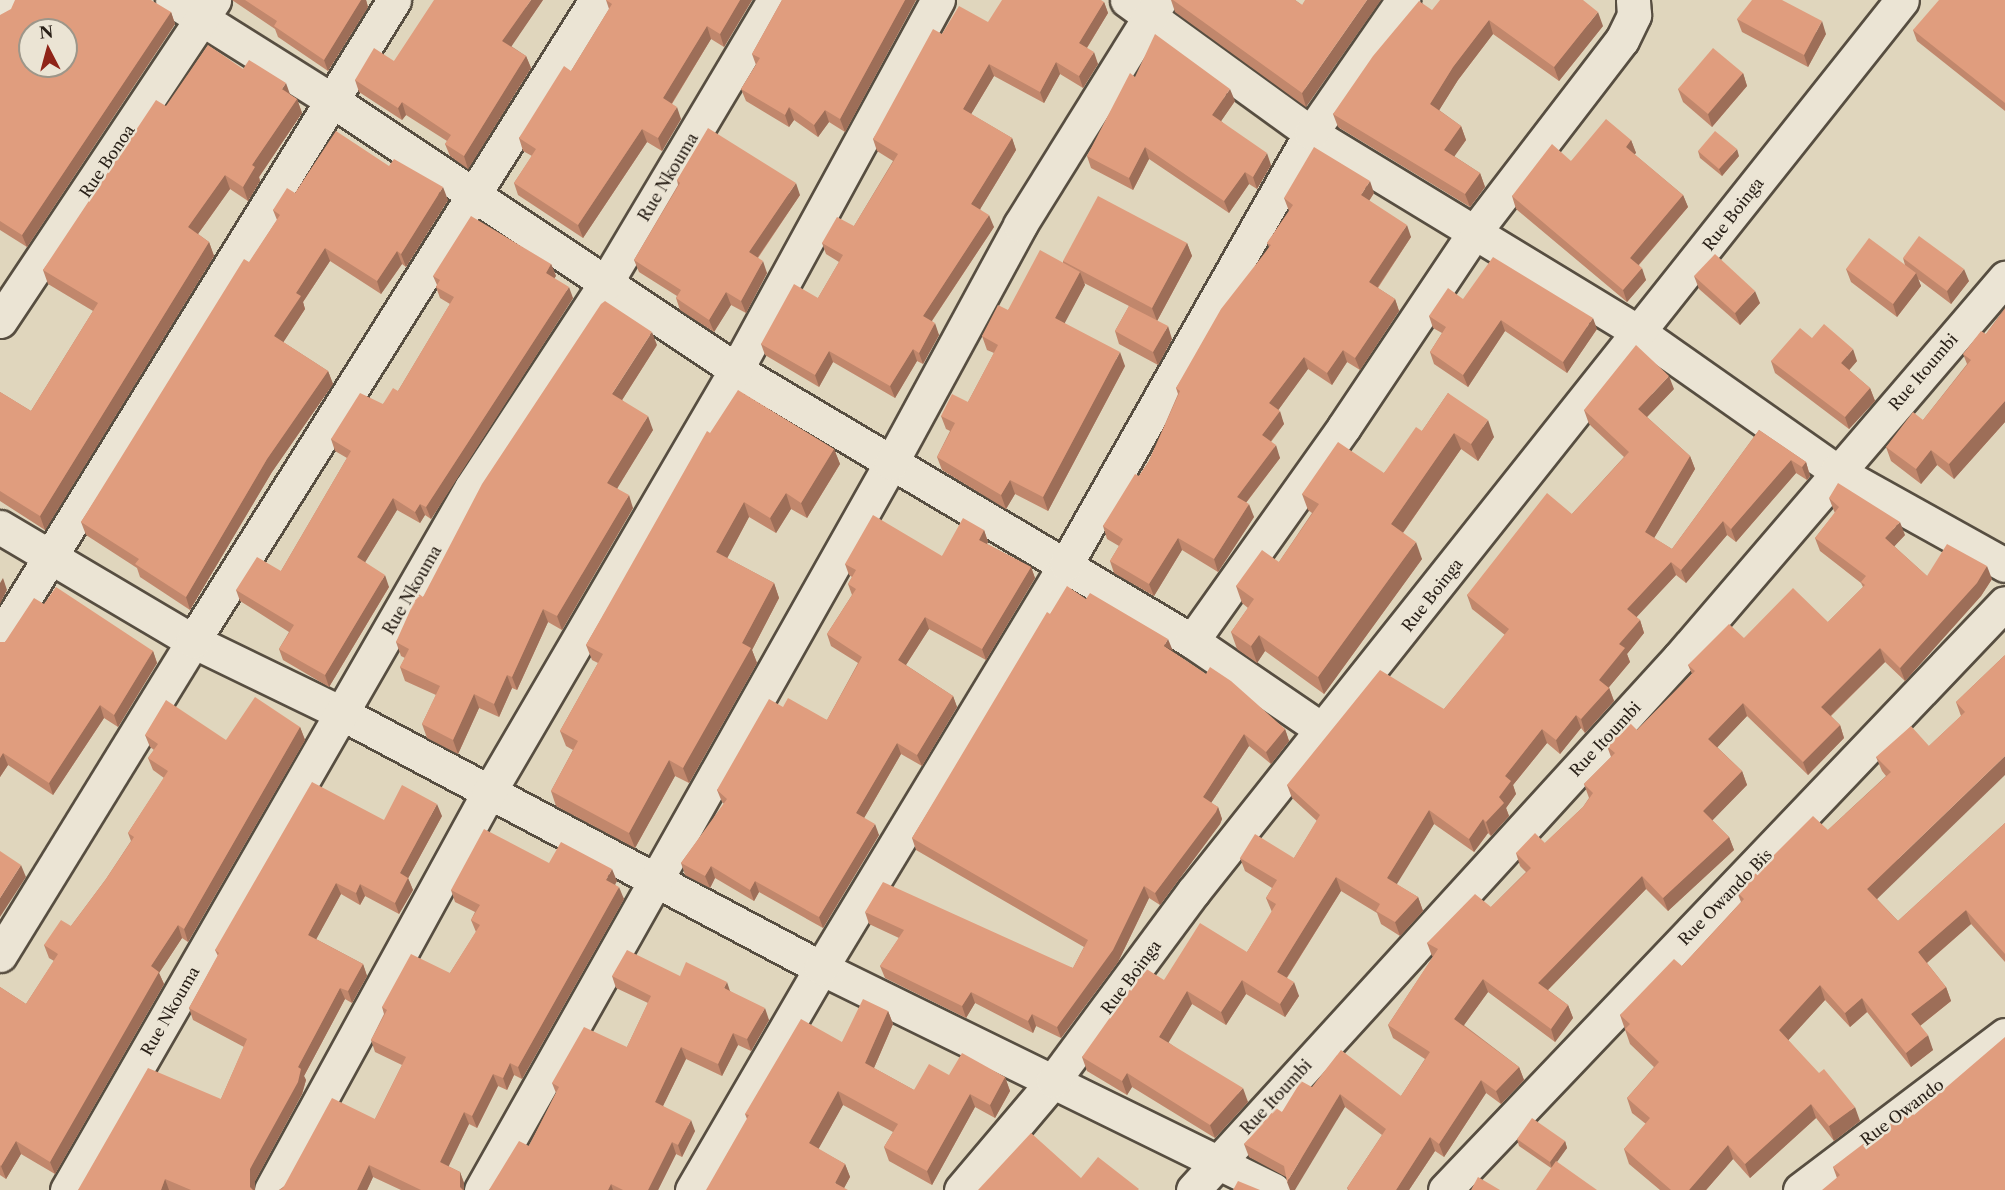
<!DOCTYPE html>
<html>
<head>
<meta charset="utf-8">
<style>
  body { margin:0 }
  #map { position:relative; width:2005px; height:1190px; overflow:hidden; background:#e0d6bd; font-family:"Libre Caslon Text",serif }
  div>[style] { position:absolute }
  .roads { filter:drop-shadow(2px 0 #574e41) drop-shadow(-2px 0 #574e41) drop-shadow(0 2px #574e41) drop-shadow(0 -2px #574e41) }
  .street>* { height:33px; margin:-16.5px; padding:0 16.5px; transform-origin:16.5px; border-radius:16.5px; background:#ebe4d4 }
  .wall>* { inset:0; background:#c1876c }
  .shaded-wall>* { inset:0; background:#9d6e58 }
  .building>* { inset:0; background:#e09d7e }
  span { translate:-50% -50%; white-space:nowrap; text-align:center; line-height:1.15; -webkit-text-stroke:5px #ebe4d4; paint-order:stroke }
  .street-label { font-size:16px; color:#292018 }
  .north { position:absolute; left:18px; top:18px; width:60px; height:60px; box-sizing:border-box; background:#ebe4d4; border:2px solid #9d9689; border-radius:50%; rotate:354deg; font-size:16px; font-weight:700; line-height:24px; text-align:center; color:#292018 }
  .north::after { content:''; display:block; margin:auto; width:21px; height:27px; background:#8f2418; clip-path:polygon(50% 0,100% 100%,50% 72%,0 100%) }
</style>
</head>
<body>
<div id="map">
  <div class="roads">
    <div class="street">
      <div style="left:172px;top:0;width:190px;rotate:32.1deg"></div>
      <div style="left:333px;top:101px;width:485px;rotate:33.7deg"></div>
      <div style="left:736px;top:370px;width:530px;rotate:30.72deg"></div>
      <div style="left:1192px;top:641px;width:160px;rotate:34.3deg"></div>
      <div style="left:1127px;top:0;width:227px;rotate:35.9deg"></div>
      <div style="left:1311px;top:133px;width:385px;rotate:31.3deg"></div>
      <div style="left:1640px;top:333px;width:240px;rotate:35.1deg"></div>
      <div style="left:1836px;top:471px;width:193px;rotate:29.1deg"></div>
      <div style="left:0;top:11px;width:13px;rotate:-58deg"></div>
      <div style="left:0;top:321px;width:386px;rotate:-56.3deg"></div>
      <div style="left:0;top:527px;width:224px;rotate:30.6deg"></div>
      <div style="left:193px;top:641px;width:165px;rotate:25.9deg"></div>
      <div style="left:341px;top:713px;width:544px;rotate:27.98deg"></div>
      <div style="left:821px;top:968px;width:504px;rotate:26.11deg"></div>
      <div style="left:0;top:638px;width:750px;rotate:-58.3deg"></div>
      <div style="left:1192px;top:641px;width:262px;rotate:-54.6deg"></div>
      <div style="left:1344px;top:427px;width:237px;rotate:-56.2deg"></div>
      <div style="left:1476px;top:230px;width:240px;rotate:-52.5deg"></div>
      <div style="left:1622px;top:40px;width:28px;rotate:-64deg"></div>
      <div style="left:1634px;top:15px;width:15px;rotate:-94deg"></div>
      <div style="left:0;top:955px;width:369px;rotate:-58.4deg"></div>
      <div style="left:193px;top:641px;width:757px;rotate:-57.84deg"></div>
      <div style="left:67px;top:1190px;width:810px;rotate:-60.08deg"></div>
      <div style="left:471px;top:488px;width:244px;rotate:-56.7deg"></div>
      <div style="left:605px;top:284px;width:330px;rotate:-59.2deg"></div>
      <div style="left:271px;top:1190px;width:452px;rotate:-61.3deg"></div>
      <div style="left:488px;top:794px;width:491px;rotate:-59.7deg"></div>
      <div style="left:736px;top:370px;width:422px;rotate:-61.4deg"></div>
      <div style="left:481px;top:1190px;width:835px;rotate:-60.58deg"></div>
      <div style="left:891px;top:463px;width:271px;rotate:-61.5deg"></div>
      <div style="left:1020px;top:225px;width:265px;rotate:-58.1deg"></div>
      <div style="left:692px;top:1190px;width:257px;rotate:-59.8deg"></div>
      <div style="left:821px;top:968px;width:472px;rotate:-58.8deg"></div>
      <div style="left:1066px;top:564px;width:496px;rotate:-60.4deg"></div>
      <div style="left:1311px;top:133px;width:162px;rotate:-55.3deg"></div>
      <div style="left:961px;top:1190px;width:143px;rotate:-49.8deg"></div>
      <div style="left:1053px;top:1081px;width:235px;rotate:-53.5deg"></div>
      <div style="left:1193px;top:892px;width:1139px;rotate:-51.52deg"></div>
      <div style="left:1193px;top:1190px;width:721px;rotate:-47.59deg"></div>
      <div style="left:1679px;top:658px;width:501px;rotate:-49.37deg"></div>
      <div style="left:1445px;top:1190px;width:811px;rotate:-46.35deg"></div>
      <div style="left:1800px;top:1190px;width:257px;rotate:-37.1deg"></div>
    </div>
  </div>
  <div class="wall">
    <div style="clip-path:polygon(232px 0,366px 0,368px 7px,328px 71px,278px 37px,275px 29px)"></div>
    <div style="clip-path:polygon(543px 0,511px 46px,526px 56px,531px 68px,468px 169px,450px 156px,445px 144px,447px 141px,406px 115px,402px 120px,359px 92px,355px 80px,394px 61px)"></div>
    <div style="clip-path:polygon(606px 0,752px 0,724px 47px,711px 39px,672px 104px,681px 119px,662px 151px,647px 142px,583px 238px,518px 195px,514px 183px,532px 156px,523px 151px,519px 138px,571px 71px,609px 9px)"></div>
    <div style="clip-path:polygon(782px 0,916px 0,845px 132px,829px 122px,818px 137px,794px 120px,789px 127px,746px 101px,741px 89px,756px 65px,752px 54px)"></div>
    <div style="clip-path:polygon(1171px 0,1295px 0,1302px 5px,1306px 107px,1175px 12px)"></div>
    <div style="clip-path:polygon(2005px 0,2005px 111px,1917px 41px,1913px 30px)"></div>
    <div style="clip-path:polygon(1104px 2px,1108px 13px,1087px 48px,1098px 64px,1083px 88px,1060px 74px,1044px 103px,994px 76px,971px 114px,1012px 138px,1016px 150px,980px 209px,994px 227px,932px 321px,939px 335px,923px 364px,917px 361px,895px 398px,833px 362px,819px 387px,765px 355px,761px 344px,818px 298px,839px 262px,826px 254px,822px 243px,854px 226px,893px 161px,877px 151px,873px 139px,942px 34px,988px 22px)"></div>
    <div style="clip-path:polygon(1432px 10px,1603px 26px,1559px 81px,1493px 34px,1458px 80px,1439px 110px,1461px 126px,1466px 140px,1454px 156px,1480px 173px,1485px 187px,1470px 207px,1338px 127px,1333px 114px)"></div>
    <div style="clip-path:polygon(171px 12px,175px 24px,27px 247px,0 230px,0 15px)"></div>
    <div style="clip-path:polygon(1737px 19px,1826px 34px,1808px 67px,1742px 32px)"></div>
    <div style="clip-path:polygon(243px 69px,297px 99px,302px 113px,259px 177px,260px 181px,248px 201px,230px 189px,198px 234px,209px 242px,214px 256px,45px 530px,0 501px,0 392px,31px 411px,93px 311px,48px 284px,43px 270px,166px 106px)"></div>
    <div style="clip-path:polygon(1743px 73px,1747px 86px,1712px 127px,1683px 102px,1678px 89px)"></div>
    <div style="clip-path:polygon(1135px 77px,1235px 101px,1221px 121px,1271px 165px,1257px 189px,1249px 184px,1229px 213px,1149px 159px,1133px 190px,1091px 168px,1087px 156px)"></div>
    <div style="clip-path:polygon(1631px 140px,1636px 153px,1634px 154px,1683px 195px,1688px 207px,1639px 265px,1646px 280px,1627px 302px,1516px 209px,1512px 196px,1571px 161px)"></div>
    <div style="clip-path:polygon(1698px 151px,1739px 156px,1722px 176px,1700px 158px)"></div>
    <div style="clip-path:polygon(389px 166px,448px 200px,406px 267px,402px 264px,381px 294px,330px 261px,303px 302px,305px 309px,283px 342px,328px 371px,333px 384px,272px 472px,190px 610px,140px 577px,137px 568px,86px 535px,81px 522px,277px 220px,273px 210px,295px 193px)"></div>
    <div style="clip-path:polygon(677px 180px,800px 195px,758px 258px,767px 273px,746px 313px,731px 305px,714px 332px,680px 310px,676px 298px,677px 296px,639px 272px,634px 260px,678px 185px)"></div>
    <div style="clip-path:polygon(1374px 193px,1369px 201px,1411px 237px,1378px 288px,1395px 299px,1399px 311px,1360px 370px,1347px 362px,1332px 385px,1308px 369px,1278px 410px,1284px 424px,1271px 442px,1280px 458px,1246px 503px,1254px 517px,1218px 572px,1182px 550px,1154px 596px,1114px 573px,1110px 561px,1119px 546px,1107px 539px,1103px 526px,1139px 476px,1149px 461px,1178px 394px,1176px 388px,1269px 247px,1267px 243px,1289px 211px,1284px 198px)"></div>
    <div style="clip-path:polygon(1187px 243px,1192px 256px,1157px 321px,1172px 339px,1158px 365px,1119px 344px,1115px 331px,1129px 306px,1084px 283px,1085px 285px,1064px 323px,1125px 366px,1048px 511px,1015px 494px,1006px 509px,942px 470px,937px 457px,950px 431px,946px 429px,941px 416px,968px 402px,994px 353px,987px 350px,982px 336px,1008px 310px,1063px 263px,1063px 261px)"></div>
    <div style="clip-path:polygon(1903px 258px,1969px 281px,1951px 304px,1918px 279px,1921px 286px,1897px 317px,1851px 282px,1846px 269px,1905px 265px)"></div>
    <div style="clip-path:polygon(551px 264px,556px 276px,554px 278px,573px 298px,431px 519px,425px 515px,420px 523px,397px 510px,365px 562px,389px 587px,329px 687px,283px 660px,279px 649px,289px 632px,240px 601px,236px 590px,281px 571px,347px 458px,335px 451px,331px 439px,383px 404px,398px 391px,450px 304px,440px 298px,436px 287px,437px 285px,433px 276px)"></div>
    <div style="clip-path:polygon(1694px 276px,1760px 303px,1740px 325px,1699px 289px)"></div>
    <div style="clip-path:polygon(1463px 299px,1597px 329px,1567px 373px,1505px 331px,1468px 387px,1434px 364px,1430px 352px,1442px 333px,1433px 328px,1429px 316px)"></div>
    <div style="clip-path:polygon(2005px 308px,2005px 422px,1954px 479px,1937px 465px,1921px 484px,1891px 461px,1886px 447px,1923px 420px,1967px 364px,1963px 354px,1986px 334px)"></div>
    <div style="clip-path:polygon(1812px 338px,1857px 361px,1849px 370px,1870px 388px,1875px 401px,1849px 429px,1775px 373px,1771px 361px)"></div>
    <div style="clip-path:polygon(657px 345px,622px 400px,653px 430px,617px 488px,633px 508px,562px 630px,548px 622px,517px 690px,512px 688px,499px 717px,479px 708px,458px 754px,427px 738px,422px 724px,436px 695px,405px 681px,400px 667px,405px 658px,401px 656px,396px 642px,423px 597px)"></div>
    <div style="clip-path:polygon(1674px 389px,1647px 417px,1690px 456px,1695px 469px,1654px 538px,1672px 549px,1759px 430px,1806px 462px,1810px 476px,1807px 480px,1796px 473px,1736px 542px,1727px 535px,1686px 583px,1676px 575px,1636px 617px,1640px 620px,1644px 633px,1627px 654px,1630px 662px,1609px 687px,1614px 701px,1585px 733px,1581px 728px,1560px 754px,1547px 743px,1513px 785px,1516px 794px,1506px 808px,1509px 816px,1491px 836px,1488px 833px,1474px 852px,1434px 824px,1396px 884px,1418px 897px,1423px 911px,1400px 936px,1381px 924px,1377px 913px,1341px 891px,1287px 978px,1299px 996px,1285px 1017px,1246px 994px,1226px 1025px,1192px 1004px,1168px 1042px,1248px 1102px,1215px 1138px,1132px 1087px,1127px 1095px,1087px 1071px,1082px 1057px,1164px 980px,1247px 952px,1272px 912px,1266px 898px,1272px 888px,1245px 871px,1240px 858px,1294px 858px,1317px 821px,1292px 798px,1287px 785px,1444px 709px,1505px 635px,1472px 609px,1467px 595px,1572px 514px,1624px 457px,1589px 424px,1584px 410px)"></div>
    <div style="clip-path:polygon(1448px 393px,1494px 437px,1478px 461px,1461px 449px,1403px 533px,1422px 559px,1324px 694px,1265px 651px,1257px 663px,1237px 649px,1231px 632px,1248px 608px,1242px 603px,1236px 586px,1279px 562px,1312px 513px,1308px 510px,1302px 494px,1384px 473px,1422px 431px)"></div>
    <div style="clip-path:polygon(710px 433px,834px 449px,840px 464px,807px 518px,791px 509px,776px 533px,749px 517px,727px 558px,774px 583px,779px 598px,752px 650px,757px 663px,689px 783px,675px 776px,635px 848px,556px 806px,551px 791px,573px 750px,566px 746px,560px 731px,598px 663px,592px 660px,586px 645px)"></div>
    <div style="clip-path:polygon(1829px 498px,1905px 535px,1894px 546px,1927px 576px,1992px 579px,1981px 596px,1905px 681px,1885px 662px,1831px 716px,1840px 725px,1844px 738px,1808px 775px,1747px 716px,1717px 747px,1742px 771px,1747px 785px,1712px 820px,1729px 837px,1734px 850px,1668px 911px,1646px 889px,1548px 990px,1568px 1005px,1573px 1018px,1555px 1042px,1488px 992px,1464px 1025px,1519px 1067px,1524px 1080px,1501px 1104px,1486px 1093px,1444px 1157px,1435px 1151px,1409px 1190px,1348px 1190px,1347px 1188px,1382px 1135px,1345px 1107px,1286px 1177px,1249px 1157px,1244px 1144px,1312px 1087px,1401px 1096px,1425px 1059px,1393px 1038px,1388px 1025px,1433px 957px,1432px 956px,1427px 943px,1491px 907px,1526px 872px,1520px 866px,1516px 853px,1545px 843px,1583px 807px,1589px 798px,1584px 784px,1611px 757px,1607px 746px,1637px 730px,1692px 674px,1688px 665px,1744px 638px,1828px 622px,1863px 587px,1861px 583px,1820px 551px,1815px 538px,1835px 513px,1834px 511px)"></div>
    <div style="clip-path:polygon(984px 530px,988px 542px,987px 544px,1031px 567px,1035px 578px,986px 660px,929px 629px,906px 665px,953px 696px,957px 707px,922px 766px,901px 754px,864px 818px,879px 835px,823px 928px,759px 892px,754px 901px,715px 878px,710px 888px,685px 875px,681px 863px,724px 804px,722px 802px,717px 790px,783px 707px,827px 720px,858px 663px,831px 646px,827px 634px,852px 595px,848px 584px,852px 577px,849px 575px,845px 564px,942px 556px)"></div>
    <div style="clip-path:polygon(1086px 599px,1173px 652px,1285px 729px,1289px 741px,1271px 764px,1249px 746px,1211px 803px,1218px 807px,1222px 819px,1220px 824px,1160px 905px,1149px 898px,1118px 962px,1061px 1038px,1036px 1026px,1033px 1033px,975px 1003px,966px 1018px,885px 978px,880px 966px,899px 938px,869px 924px,865px 912px,1073px 968px,1084px 947px,916px 850px,912px 838px,1050px 614px)"></div>
    <div style="clip-path:polygon(44px 604px,153px 651px,157px 663px,118px 727px,104px 718px,53px 795px,8px 765px,0 777px,0 642px,5px 642px)"></div>
    <div style="clip-path:polygon(2005px 655px,1877px 899px,1898px 921px,2005px 823px,2005px 962px,1971px 924px,1927px 963px,1946px 987px,1951px 1001px,1920px 1026px,1933px 1050px,1911px 1067px,1867px 1012px,1850px 1027px,1825px 1000px,1788px 1040px,1860px 1121px,1834px 1141px,1816px 1118px,1750px 1178px,1733px 1159px,1706px 1190px,1660px 1190px,1629px 1164px,1624px 1149px,1646px 1124px,1632px 1113px,1627px 1098px,1654px 1067px,1630px 1044px,1620px 1015px,1682px 966px,1741px 902px,1737px 892px,1828px 830px,1886px 776px,1882px 771px,1876px 757px,1929px 746px,1961px 716px,1956px 702px)"></div>
    <div style="clip-path:polygon(300px 727px,305px 740px,188px 942px,182px 938px,159px 973px,164px 984px,55px 1174px,21px 1154px,6px 1179px,0 1175px,0 987px,26px 1004px,54px 961px,49px 958px,44px 945px,71px 926px,106px 879px,131px 841px,128px 833px,164px 778px,153px 770px,148px 758px,154px 750px,150px 747px,145px 735px,226px 740px)"></div>
    <div style="clip-path:polygon(442px 816px,408px 878px,413px 890px,399px 914px,365px 896px,360px 905px,341px 894px,316px 939px,363px 964px,367px 976px,352px 1003px,345px 999px,304px 1076px,306px 1080px,302px 1094px,255px 1181px,255px 1190px,78px 1190px,221px 1099px,244px 1047px,193px 1020px,189px 1008px,218px 956px,215px 950px,384px 820px)"></div>
    <div style="clip-path:polygon(549px 863px,617px 881px,615px 884px,624px 899px,522px 1079px,514px 1075px,507px 1090px,498px 1086px,477px 1128px,469px 1124px,448px 1166px,460px 1172px,464px 1183px,464px 1190px,401px 1190px,373px 1177px,367px 1190px,279px 1190px,375px 1119px,402px 1065px,375px 1052px,371px 1040px,384px 1014px,382px 1007px,450px 973px,476px 932px,471px 920px,475px 912px,455px 902px,451px 890px)"></div>
    <div style="clip-path:polygon(612px 976px,680px 976px,730px 991px,769px 1020px,751px 1051px,738px 1045px,722px 1076px,686px 1059px,663px 1106px,695px 1131px,682px 1157px,676px 1154px,658px 1190px,489px 1190px,529px 1146px,556px 1093px,552px 1083px,627px 1047px,648px 1003px,616px 988px)"></div>
    <div style="clip-path:polygon(888px 1011px,893px 1024px,874px 1068px,914px 1090px,949px 1075px,1005px 1077px,1010px 1091px,995px 1118px,975px 1107px,932px 1185px,889px 1161px,884px 1147px,893px 1132px,843px 1105px,818px 1149px,845px 1164px,850px 1177px,844px 1188px,747px 1119px,745px 1114px,842px 1042px)"></div>
    <div style="clip-path:polygon(1914px 1115px,2005px 1190px,1837px 1178px,1833px 1167px)"></div>
    <div style="clip-path:polygon(1517px 1139px,1565px 1141px,1567px 1148px,1551px 1168px,1519px 1146px)"></div>
  </div>
  <div class="shaded-wall">
    <div style="clip-path:polygon(361px 0,366px 0,368px 7px,328px 71px,324px 60px)"></div>
    <div style="clip-path:polygon(531px 0,543px 0,507px 53px,502px 41px)"></div>
    <div style="clip-path:polygon(740px 0,752px 0,724px 47px,720px 34px)"></div>
    <div style="clip-path:polygon(905px 0,916px 0,845px 132px,840px 119px)"></div>
    <div style="clip-path:polygon(1367px 0,1381px 0,1306px 107px,1302px 93px)"></div>
    <div style="clip-path:polygon(1104px 2px,1108px 13px,1083px 54px,1079px 43px)"></div>
    <div style="clip-path:polygon(171px 12px,175px 24px,27px 247px,22px 235px)"></div>
    <div style="clip-path:polygon(1598px 12px,1603px 26px,1559px 81px,1554px 67px)"></div>
    <div style="clip-path:polygon(1489px 20px,1493px 34px,1458px 80px,1435px 117px,1430px 104px,1453px 67px)"></div>
    <div style="clip-path:polygon(1822px 21px,1826px 34px,1808px 67px,1804px 55px)"></div>
    <div style="clip-path:polygon(707px 26px,711px 39px,667px 111px,663px 98px)"></div>
    <div style="clip-path:polygon(1094px 52px,1098px 64px,1083px 88px,1079px 76px)"></div>
    <div style="clip-path:polygon(526px 56px,531px 68px,468px 169px,464px 156px)"></div>
    <div style="clip-path:polygon(1056px 62px,1060px 74px,1044px 103px,1040px 92px)"></div>
    <div style="clip-path:polygon(989px 64px,994px 76px,967px 121px,963px 109px)"></div>
    <div style="clip-path:polygon(1743px 73px,1747px 86px,1712px 127px,1708px 114px)"></div>
    <div style="clip-path:polygon(286px 83px,291px 97px,282px 89px)"></div>
    <div style="clip-path:polygon(1230px 89px,1235px 101px,1217px 127px,1212px 115px)"></div>
    <div style="clip-path:polygon(297px 99px,302px 113px,259px 177px,260px 181px,248px 201px,243px 187px,252px 165px)"></div>
    <div style="clip-path:polygon(402px 102px,406px 115px,402px 120px,398px 108px)"></div>
    <div style="clip-path:polygon(677px 107px,681px 119px,662px 151px,658px 138px)"></div>
    <div style="clip-path:polygon(789px 107px,794px 120px,789px 127px,785px 115px)"></div>
    <div style="clip-path:polygon(825px 110px,829px 122px,818px 137px,814px 125px)"></div>
    <div style="clip-path:polygon(1461px 126px,1466px 140px,1449px 164px,1444px 150px)"></div>
    <div style="clip-path:polygon(642px 129px,647px 142px,583px 238px,578px 225px)"></div>
    <div style="clip-path:polygon(1012px 138px,1016px 150px,976px 216px,971px 204px)"></div>
    <div style="clip-path:polygon(1631px 140px,1636px 153px,1630px 159px,1626px 147px)"></div>
    <div style="clip-path:polygon(1145px 147px,1149px 159px,1133px 190px,1129px 178px)"></div>
    <div style="clip-path:polygon(1737px 149px,1739px 156px,1722px 176px,1719px 169px)"></div>
    <div style="clip-path:polygon(1267px 153px,1271px 165px,1257px 189px,1253px 177px)"></div>
    <div style="clip-path:polygon(1245px 172px,1249px 184px,1229px 213px,1224px 201px)"></div>
    <div style="clip-path:polygon(1480px 173px,1485px 187px,1470px 207px,1465px 194px)"></div>
    <div style="clip-path:polygon(225px 175px,230px 189px,193px 241px,188px 227px)"></div>
    <div style="clip-path:polygon(1370px 181px,1374px 193px,1365px 207px,1361px 195px)"></div>
    <div style="clip-path:polygon(796px 183px,800px 195px,753px 264px,749px 252px)"></div>
    <div style="clip-path:polygon(443px 187px,448px 200px,406px 267px,401px 254px)"></div>
    <div style="clip-path:polygon(1683px 195px,1688px 207px,1634px 270px,1630px 258px)"></div>
    <div style="clip-path:polygon(989px 215px,994px 227px,927px 328px,923px 316px)"></div>
    <div style="clip-path:polygon(1407px 225px,1411px 237px,1373px 294px,1369px 282px)"></div>
    <div style="clip-path:polygon(209px 242px,214px 256px,45px 530px,40px 516px)"></div>
    <div style="clip-path:polygon(1187px 243px,1192px 256px,1157px 321px,1152px 308px)"></div>
    <div style="clip-path:polygon(325px 248px,330px 261px,303px 302px,305px 309px,279px 349px,274px 336px,296px 293px)"></div>
    <div style="clip-path:polygon(397px 251px,402px 264px,381px 294px,377px 281px)"></div>
    <div style="clip-path:polygon(763px 261px,767px 273px,746px 313px,741px 301px)"></div>
    <div style="clip-path:polygon(551px 264px,556px 276px,550px 284px,546px 273px)"></div>
    <div style="clip-path:polygon(1642px 268px,1646px 280px,1627px 302px,1623px 290px)"></div>
    <div style="clip-path:polygon(1964px 269px,1969px 281px,1951px 304px,1947px 291px)"></div>
    <div style="clip-path:polygon(1080px 272px,1085px 285px,1060px 332px,1055px 318px)"></div>
    <div style="clip-path:polygon(1916px 273px,1921px 286px,1897px 317px,1893px 304px)"></div>
    <div style="clip-path:polygon(569px 287px,573px 298px,431px 519px,426px 507px)"></div>
    <div style="clip-path:polygon(1755px 291px,1760px 303px,1740px 325px,1735px 313px)"></div>
    <div style="clip-path:polygon(726px 292px,731px 305px,714px 332px,709px 320px)"></div>
    <div style="clip-path:polygon(1395px 299px,1399px 311px,1360px 370px,1355px 358px)"></div>
    <div style="clip-path:polygon(1593px 318px,1597px 329px,1567px 373px,1563px 362px)"></div>
    <div style="clip-path:polygon(1501px 320px,1505px 331px,1468px 387px,1463px 375px)"></div>
    <div style="clip-path:polygon(935px 323px,939px 335px,923px 364px,919px 353px)"></div>
    <div style="clip-path:polygon(1168px 326px,1172px 339px,1158px 365px,1153px 352px)"></div>
    <div style="clip-path:polygon(652px 332px,657px 345px,617px 408px,612px 394px)"></div>
    <div style="clip-path:polygon(913px 349px,917px 361px,895px 398px,890px 386px)"></div>
    <div style="clip-path:polygon(1853px 349px,1857px 361px,1845px 375px,1841px 363px)"></div>
    <div style="clip-path:polygon(1343px 350px,1347px 362px,1332px 385px,1327px 373px)"></div>
    <div style="clip-path:polygon(829px 351px,833px 362px,819px 387px,815px 375px)"></div>
    <div style="clip-path:polygon(1120px 352px,1125px 366px,1048px 511px,1043px 497px)"></div>
    <div style="clip-path:polygon(1304px 357px,1308px 369px,1274px 416px,1269px 403px)"></div>
    <div style="clip-path:polygon(328px 371px,333px 384px,272px 472px,190px 610px,186px 597px,267px 459px)"></div>
    <div style="clip-path:polygon(1669px 376px,1674px 389px,1642px 422px,1638px 409px)"></div>
    <div style="clip-path:polygon(1870px 388px,1875px 401px,1849px 429px,1845px 417px)"></div>
    <div style="clip-path:polygon(2005px 401px,2005px 422px,1954px 479px,1949px 464px)"></div>
    <div style="clip-path:polygon(1280px 411px,1284px 424px,1266px 447px,1262px 435px)"></div>
    <div style="clip-path:polygon(648px 416px,653px 430px,612px 497px,607px 483px)"></div>
    <div style="clip-path:polygon(1488px 420px,1494px 437px,1478px 461px,1471px 444px)"></div>
    <div style="clip-path:polygon(1454px 433px,1461px 449px,1397px 541px,1391px 524px)"></div>
    <div style="clip-path:polygon(1276px 445px,1280px 458px,1241px 509px,1237px 497px)"></div>
    <div style="clip-path:polygon(834px 449px,840px 464px,807px 518px,801px 503px)"></div>
    <div style="clip-path:polygon(1931px 450px,1937px 465px,1921px 484px,1916px 469px)"></div>
    <div style="clip-path:polygon(1690px 456px,1695px 469px,1650px 545px,1645px 532px)"></div>
    <div style="clip-path:polygon(1791px 460px,1796px 473px,1736px 542px,1731px 529px)"></div>
    <div style="clip-path:polygon(1806px 462px,1810px 476px,1807px 480px,1802px 467px)"></div>
    <div style="clip-path:polygon(1010px 480px,1015px 494px,1006px 509px,1001px 495px)"></div>
    <div style="clip-path:polygon(786px 493px,791px 509px,776px 533px,770px 518px)"></div>
    <div style="clip-path:polygon(629px 495px,633px 508px,562px 630px,557px 616px)"></div>
    <div style="clip-path:polygon(393px 498px,397px 510px,361px 569px,357px 557px)"></div>
    <div style="clip-path:polygon(744px 502px,749px 517px,722px 568px,716px 552px)"></div>
    <div style="clip-path:polygon(420px 504px,425px 515px,420px 523px,415px 512px)"></div>
    <div style="clip-path:polygon(1249px 504px,1254px 517px,1218px 572px,1214px 559px)"></div>
    <div style="clip-path:polygon(1723px 521px,1727px 535px,1686px 583px,1681px 570px)"></div>
    <div style="clip-path:polygon(1900px 522px,1905px 535px,1890px 551px,1885px 538px)"></div>
    <div style="clip-path:polygon(984px 530px,988px 542px,983px 551px,979px 540px)"></div>
    <div style="clip-path:polygon(1178px 538px,1182px 550px,1154px 596px,1149px 584px)"></div>
    <div style="clip-path:polygon(1416px 542px,1422px 559px,1324px 694px,1318px 677px)"></div>
    <div style="clip-path:polygon(1671px 562px,1676px 575px,1632px 622px,1627px 609px)"></div>
    <div style="clip-path:polygon(1987px 566px,1992px 579px,1981px 596px,1905px 681px,1900px 668px)"></div>
    <div style="clip-path:polygon(1031px 567px,1035px 578px,986px 660px,982px 649px)"></div>
    <div style="clip-path:polygon(385px 575px,389px 587px,329px 687px,325px 675px)"></div>
    <div style="clip-path:polygon(3px 578px,7px 590px,0 604px,0 583px)"></div>
    <div style="clip-path:polygon(774px 583px,779px 598px,752px 650px,757px 663px,689px 783px,683px 768px,742px 643px)"></div>
    <div style="clip-path:polygon(543px 609px,548px 622px,517px 690px,512px 677px)"></div>
    <div style="clip-path:polygon(925px 617px,929px 629px,902px 671px,898px 660px)"></div>
    <div style="clip-path:polygon(1640px 620px,1644px 633px,1627px 654px,1630px 662px,1604px 693px,1599px 680px,1619px 644px)"></div>
    <div style="clip-path:polygon(1259px 635px,1265px 651px,1257px 663px,1251px 646px)"></div>
    <div style="clip-path:polygon(1168px 639px,1173px 651px,1164px 646px)"></div>
    <div style="clip-path:polygon(1880px 648px,1885px 662px,1826px 720px,1821px 707px)"></div>
    <div style="clip-path:polygon(153px 651px,157px 663px,118px 727px,114px 715px)"></div>
    <div style="clip-path:polygon(507px 675px,512px 688px,499px 717px,494px 704px)"></div>
    <div style="clip-path:polygon(1609px 688px,1614px 701px,1585px 733px,1581px 719px)"></div>
    <div style="clip-path:polygon(474px 694px,479px 708px,458px 754px,453px 740px)"></div>
    <div style="clip-path:polygon(953px 696px,957px 707px,922px 766px,917px 755px)"></div>
    <div style="clip-path:polygon(1743px 703px,1747px 716px,1713px 752px,1708px 739px)"></div>
    <div style="clip-path:polygon(100px 705px,104px 718px,53px 795px,49px 783px)"></div>
    <div style="clip-path:polygon(1576px 715px,1581px 728px,1560px 754px,1556px 740px)"></div>
    <div style="clip-path:polygon(1840px 725px,1844px 738px,1808px 775px,1803px 762px)"></div>
    <div style="clip-path:polygon(300px 727px,305px 740px,188px 942px,184px 929px)"></div>
    <div style="clip-path:polygon(1285px 729px,1289px 741px,1271px 764px,1266px 752px)"></div>
    <div style="clip-path:polygon(1542px 729px,1547px 743px,1513px 785px,1516px 794px,1506px 808px,1509px 816px,1491px 836px,1486px 822px,1499px 797px,1505px 776px)"></div>
    <div style="clip-path:polygon(1244px 734px,1249px 746px,1207px 809px,1203px 797px)"></div>
    <div style="clip-path:polygon(897px 743px,901px 754px,860px 825px,856px 813px)"></div>
    <div style="clip-path:polygon(3px 753px,8px 765px,0 777px,0 758px)"></div>
    <div style="clip-path:polygon(2005px 756px,2005px 775px,1873px 903px,1867px 889px)"></div>
    <div style="clip-path:polygon(669px 760px,675px 776px,635px 848px,629px 833px)"></div>
    <div style="clip-path:polygon(1742px 771px,1747px 785px,1708px 825px,1703px 811px)"></div>
    <div style="clip-path:polygon(437px 804px,442px 816px,405px 884px,408px 878px,413px 890px,399px 914px,395px 903px,400px 873px)"></div>
    <div style="clip-path:polygon(1218px 807px,1222px 819px,1220px 824px,1160px 905px,1155px 893px)"></div>
    <div style="clip-path:polygon(1429px 810px,1434px 824px,1392px 892px,1387px 878px)"></div>
    <div style="clip-path:polygon(1483px 819px,1488px 833px,1474px 852px,1469px 839px)"></div>
    <div style="clip-path:polygon(875px 824px,879px 835px,823px 928px,819px 917px)"></div>
    <div style="clip-path:polygon(1729px 837px,1734px 850px,1668px 911px,1663px 898px)"></div>
    <div style="clip-path:polygon(21px 865px,26px 877px,0 917px,0 898px)"></div>
    <div style="clip-path:polygon(711px 866px,715px 878px,710px 888px,705px 876px)"></div>
    <div style="clip-path:polygon(612px 869px,617px 881px,611px 892px,606px 880px)"></div>
    <div style="clip-path:polygon(1642px 876px,1646px 889px,1542px 996px,1538px 983px)"></div>
    <div style="clip-path:polygon(1336px 877px,1341px 891px,1282px 985px,1277px 972px)"></div>
    <div style="clip-path:polygon(755px 881px,759px 892px,754px 901px,750px 890px)"></div>
    <div style="clip-path:polygon(336px 883px,341px 894px,312px 947px,308px 935px)"></div>
    <div style="clip-path:polygon(360px 884px,365px 896px,360px 905px,356px 893px)"></div>
    <div style="clip-path:polygon(1144px 886px,1149px 898px,1118px 962px,1061px 1038px,1057px 1027px)"></div>
    <div style="clip-path:polygon(619px 887px,624px 899px,522px 1079px,518px 1067px)"></div>
    <div style="clip-path:polygon(1418px 897px,1423px 911px,1400px 936px,1395px 922px)"></div>
    <div style="clip-path:polygon(1966px 910px,1971px 924px,1923px 966px,1918px 952px)"></div>
    <div style="clip-path:polygon(178px 925px,182px 938px,159px 973px,164px 984px,55px 1174px,50px 1162px,151px 966px)"></div>
    <div style="clip-path:polygon(363px 964px,367px 976px,352px 1003px,348px 991px)"></div>
    <div style="clip-path:polygon(1483px 979px,1488px 992px,1459px 1032px,1454px 1019px)"></div>
    <div style="clip-path:polygon(1242px 980px,1246px 994px,1226px 1025px,1221px 1012px)"></div>
    <div style="clip-path:polygon(727px 982px,731px 994px,724px 988px)"></div>
    <div style="clip-path:polygon(1294px 982px,1299px 996px,1285px 1017px,1280px 1004px)"></div>
    <div style="clip-path:polygon(1820px 985px,1825px 1000px,1784px 1045px,1779px 1030px)"></div>
    <div style="clip-path:polygon(1946px 987px,1951px 1001px,1916px 1029px,1911px 1014px)"></div>
    <div style="clip-path:polygon(340px 988px,345px 999px,304px 1076px,306px 1080px,302px 1094px,255px 1181px,255px 1190px,251px 1190px,250px 1187px,250px 1169px,298px 1067px)"></div>
    <div style="clip-path:polygon(1187px 991px,1192px 1004px,1164px 1050px,1159px 1037px)"></div>
    <div style="clip-path:polygon(971px 992px,975px 1003px,966px 1018px,962px 1006px)"></div>
    <div style="clip-path:polygon(1862px 998px,1867px 1012px,1850px 1027px,1845px 1013px)"></div>
    <div style="clip-path:polygon(1568px 1005px,1573px 1018px,1555px 1042px,1551px 1029px)"></div>
    <div style="clip-path:polygon(765px 1008px,769px 1020px,751px 1051px,747px 1039px)"></div>
    <div style="clip-path:polygon(888px 1011px,893px 1024px,870px 1077px,865px 1063px)"></div>
    <div style="clip-path:polygon(1032px 1014px,1036px 1026px,1033px 1033px,1028px 1021px)"></div>
    <div style="clip-path:polygon(733px 1033px,738px 1045px,722px 1076px,718px 1064px)"></div>
    <div style="clip-path:polygon(1928px 1035px,1933px 1050px,1911px 1067px,1906px 1053px)"></div>
    <div style="clip-path:polygon(681px 1047px,686px 1059px,659px 1114px,655px 1102px)"></div>
    <div style="clip-path:polygon(510px 1063px,514px 1075px,507px 1090px,503px 1078px)"></div>
    <div style="clip-path:polygon(1519px 1067px,1524px 1080px,1501px 1104px,1496px 1091px)"></div>
    <div style="clip-path:polygon(1127px 1073px,1132px 1087px,1127px 1095px,1122px 1081px)"></div>
    <div style="clip-path:polygon(493px 1074px,498px 1086px,477px 1128px,472px 1116px)"></div>
    <div style="clip-path:polygon(1005px 1077px,1010px 1091px,995px 1118px,990px 1105px)"></div>
    <div style="clip-path:polygon(1481px 1080px,1486px 1093px,1444px 1157px,1439px 1144px)"></div>
    <div style="clip-path:polygon(1243px 1088px,1248px 1102px,1215px 1138px,1210px 1125px)"></div>
    <div style="clip-path:polygon(838px 1091px,843px 1105px,814px 1157px,809px 1143px)"></div>
    <div style="clip-path:polygon(970px 1094px,975px 1107px,932px 1185px,927px 1171px)"></div>
    <div style="clip-path:polygon(1340px 1094px,1345px 1107px,1295px 1190px,1290px 1190px,1287px 1182px)"></div>
    <div style="clip-path:polygon(1811px 1104px,1816px 1118px,1750px 1178px,1745px 1164px)"></div>
    <div style="clip-path:polygon(1855px 1107px,1860px 1121px,1834px 1141px,1829px 1126px)"></div>
    <div style="clip-path:polygon(464px 1112px,469px 1124px,445px 1174px,440px 1162px)"></div>
    <div style="clip-path:polygon(691px 1120px,695px 1131px,682px 1157px,678px 1145px)"></div>
    <div style="clip-path:polygon(1430px 1137px,1435px 1151px,1409px 1190px,1396px 1190px)"></div>
    <div style="clip-path:polygon(16px 1141px,21px 1154px,6px 1179px,1px 1166px)"></div>
    <div style="clip-path:polygon(1565px 1141px,1567px 1148px,1552px 1169px,1550px 1162px)"></div>
    <div style="clip-path:polygon(672px 1142px,676px 1154px,658px 1190px,648px 1190px)"></div>
    <div style="clip-path:polygon(1728px 1145px,1733px 1159px,1706px 1190px,1689px 1190px)"></div>
    <div style="clip-path:polygon(845px 1164px,850px 1177px,843px 1190px,835px 1183px)"></div>
    <div style="clip-path:polygon(369px 1165px,373px 1177px,367px 1190px,357px 1190px)"></div>
    <div style="clip-path:polygon(460px 1172px,464px 1183px,464px 1190px,461px 1190px,460px 1187px)"></div>
    <div style="clip-path:polygon(165px 1179px,169px 1190px,161px 1190px)"></div>
    <div style="clip-path:polygon(611px 1184px,613px 1190px,608px 1190px)"></div>
  </div>
  <div class="building">
    <div style="clip-path:polygon(evenodd,15px 0,151px 0,171px 12px,22px 235px,0 221px,0 15px,11px 9px,15px 0,30px 30px,66px 30px,66px 66px,30px 66px,30px 30px)"></div>
    <div style="clip-path:polygon(245px 0,361px 0,324px 60px,274px 26px,277px 21px)"></div>
    <div style="clip-path:polygon(434px 0,531px 0,502px 41px,526px 56px,464px 156px,445px 144px,451px 135px,402px 102px,398px 108px,355px 80px,374px 48px,394px 61px)"></div>
    <div style="clip-path:polygon(606px 0,740px 0,720px 34px,707px 26px,663px 98px,677px 107px,658px 138px,642px 129px,578px 225px,514px 183px,536px 149px,519px 138px,564px 66px,571px 71px,612px 4px)"></div>
    <div style="clip-path:polygon(782px 0,905px 0,840px 119px,825px 110px,814px 125px,789px 107px,785px 115px,741px 89px,760px 58px,752px 54px)"></div>
    <div style="clip-path:polygon(1002px 0,1101px 0,1104px 2px,1079px 43px,1094px 52px,1079px 76px,1056px 62px,1040px 92px,989px 64px,963px 109px,1012px 138px,971px 204px,989px 215px,923px 316px,935px 323px,919px 353px,913px 349px,890px 386px,829px 351px,815px 375px,761px 344px,794px 284px,818px 298px,843px 255px,822px 243px,837px 217px,854px 226px,898px 154px,873px 139px,933px 29px,942px 34px,959px 6px,988px 22px)"></div>
    <div style="clip-path:polygon(1173px 0,1295px 0,1302px 5px,1305px 0,1367px 0,1302px 93px)"></div>
    <div style="clip-path:polygon(1440px 0,1583px 0,1598px 12px,1554px 67px,1489px 20px,1453px 67px,1430px 104px,1461px 126px,1444px 150px,1480px 173px,1465px 194px,1333px 114px,1373px 56px,1419px 1px,1432px 10px)"></div>
    <div style="clip-path:polygon(1752px 0,1782px 0,1822px 21px,1804px 55px,1737px 19px)"></div>
    <div style="clip-path:polygon(1939px 0,2005px 0,2005px 103px,1913px 30px)"></div>
    <div style="clip-path:polygon(1155px 34px,1230px 89px,1212px 115px,1267px 153px,1253px 177px,1245px 172px,1224px 201px,1145px 147px,1129px 178px,1087px 156px,1130px 73px,1135px 77px)"></div>
    <div style="clip-path:polygon(208px 45px,243px 69px,249px 60px,286px 83px,282px 89px,297px 99px,252px 165px,255px 167px,243px 187px,225px 175px,188px 227px,209px 242px,40px 516px,0 491px,0 392px,31px 411px,98px 303px,43px 270px,156px 100px,166px 106px)"></div>
    <div style="clip-path:polygon(1713px 48px,1743px 73px,1708px 114px,1678px 89px)"></div>
    <div style="clip-path:polygon(1606px 119px,1631px 140px,1626px 147px,1683px 195px,1630px 258px,1642px 268px,1623px 290px,1512px 196px,1552px 144px,1571px 161px)"></div>
    <div style="clip-path:polygon(708px 128px,796px 183px,749px 252px,763px 261px,741px 301px,726px 292px,709px 320px,676px 298px,681px 290px,634px 260px,680px 183px,677px 180px)"></div>
    <div style="clip-path:polygon(336px 131px,389px 166px,394px 159px,443px 187px,401px 254px,397px 251px,377px 281px,325px 248px,296px 293px,301px 296px,274px 336px,328px 371px,267px 459px,186px 597px,135px 564px,139px 559px,81px 522px,244px 259px,249px 262px,280px 215px,273px 210px,287px 188px,295px 193px)"></div>
    <div style="clip-path:polygon(1715px 131px,1737px 149px,1719px 169px,1698px 151px)"></div>
    <div style="clip-path:polygon(1314px 147px,1370px 181px,1361px 195px,1407px 225px,1369px 282px,1395px 299px,1355px 358px,1343px 350px,1327px 373px,1304px 357px,1269px 403px,1280px 411px,1262px 435px,1276px 445px,1237px 497px,1249px 504px,1214px 559px,1178px 538px,1149px 584px,1110px 561px,1123px 539px,1103px 526px,1135px 474px,1139px 476px,1149px 461px,1180px 391px,1176px 388px,1221px 309px,1271px 245px,1267px 243px,1293px 205px,1284px 198px)"></div>
    <div style="clip-path:polygon(1098px 196px,1187px 243px,1152px 308px,1063px 261px)"></div>
    <div style="clip-path:polygon(471px 216px,551px 264px,546px 273px,569px 287px,426px 507px,420px 504px,415px 512px,393px 498px,357px 557px,385px 575px,325px 675px,279px 649px,294px 625px,236px 590px,257px 557px,281px 571px,351px 451px,331px 439px,360px 393px,383px 404px,393px 388px,398px 391px,454px 297px,436px 287px,440px 280px,433px 276px)"></div>
    <div style="clip-path:polygon(1919px 236px,1964px 269px,1947px 291px,1903px 258px)"></div>
    <div style="clip-path:polygon(1869px 238px,1916px 273px,1893px 304px,1846px 269px)"></div>
    <div style="clip-path:polygon(1040px 250px,1080px 272px,1055px 318px,1120px 352px,1043px 497px,1010px 480px,1001px 495px,937px 457px,955px 423px,941px 416px,952px 394px,968px 402px,998px 345px,982px 336px,998px 305px,1008px 310px)"></div>
    <div style="clip-path:polygon(1715px 254px,1755px 291px,1735px 313px,1694px 276px)"></div>
    <div style="clip-path:polygon(1493px 257px,1593px 318px,1563px 362px,1501px 320px,1463px 375px,1430px 352px,1446px 327px,1429px 316px,1448px 288px,1463px 299px)"></div>
    <div style="clip-path:polygon(605px 301px,652px 332px,612px 394px,648px 416px,607px 483px,629px 495px,557px 616px,543px 609px,512px 677px,507px 675px,494px 704px,474px 694px,453px 740px,422px 724px,440px 686px,400px 667px,409px 649px,396px 642px,413px 604px,419px 594px,423px 597px,482px 484px,601px 304px)"></div>
    <div style="clip-path:polygon(1129px 306px,1168px 326px,1153px 352px,1115px 331px)"></div>
    <div style="clip-path:polygon(2005px 309px,2005px 401px,1949px 464px,1931px 450px,1916px 469px,1886px 447px,1913px 412px,1923px 420px,1971px 360px,1963px 354px,1981px 331px,1986px 334px)"></div>
    <div style="clip-path:polygon(1824px 324px,1853px 349px,1841px 363px,1870px 388px,1845px 417px,1771px 361px,1800px 328px,1812px 338px)"></div>
    <div style="clip-path:polygon(1636px 345px,1669px 376px,1638px 409px,1690px 456px,1645px 532px,1672px 549px,1759px 430px,1806px 462px,1802px 467px,1791px 460px,1731px 529px,1723px 521px,1681px 570px,1671px 562px,1627px 609px,1640px 620px,1619px 644px,1625px 648px,1599px 680px,1609px 688px,1581px 719px,1576px 715px,1556px 740px,1542px 729px,1505px 776px,1511px 781px,1499px 797px,1504px 803px,1486px 822px,1483px 819px,1469px 839px,1429px 810px,1387px 878px,1418px 897px,1395px 922px,1376px 911px,1380px 904px,1336px 877px,1277px 972px,1294px 982px,1280px 1004px,1242px 980px,1221px 1012px,1187px 991px,1159px 1037px,1243px 1088px,1210px 1125px,1127px 1073px,1122px 1081px,1082px 1057px,1145px 968px,1164px 980px,1200px 923px,1247px 952px,1276px 904px,1266px 898px,1277px 880px,1240px 858px,1255px 834px,1294px 858px,1320px 815px,1287px 785px,1380px 670px,1444px 709px,1509px 629px,1467px 595px,1547px 493px,1572px 514px,1629px 452px,1584px 410px)"></div>
    <div style="clip-path:polygon(738px 390px,834px 449px,801px 503px,786px 493px,770px 518px,744px 502px,716px 552px,774px 583px,742px 643px,751px 648px,683px 768px,669px 760px,629px 833px,551px 791px,578px 741px,560px 731px,603px 654px,586px 645px,707px 431px,710px 433px)"></div>
    <div style="clip-path:polygon(1448px 393px,1488px 420px,1471px 444px,1454px 433px,1391px 524px,1416px 542px,1318px 677px,1259px 635px,1251px 646px,1231px 632px,1254px 599px,1236px 586px,1262px 550px,1279px 562px,1319px 504px,1302px 494px,1338px 442px,1384px 473px,1416px 427px,1422px 431px)"></div>
    <div style="clip-path:polygon(1838px 483px,1900px 522px,1885px 538px,1927px 576px,1947px 544px,1987px 566px,1977px 583px,1900px 668px,1880px 648px,1821px 707px,1840px 725px,1803px 762px,1743px 703px,1708px 739px,1742px 771px,1703px 811px,1729px 837px,1663px 898px,1642px 876px,1538px 983px,1568px 1005px,1551px 1029px,1483px 979px,1454px 1019px,1519px 1067px,1496px 1091px,1481px 1080px,1439px 1144px,1430px 1137px,1396px 1190px,1349px 1190px,1347px 1188px,1386px 1129px,1340px 1094px,1287px 1182px,1284px 1166px,1244px 1144px,1276px 1108px,1282px 1112px,1301px 1081px,1312px 1087px,1341px 1050px,1401px 1096px,1430px 1052px,1388px 1025px,1438px 949px,1427px 943px,1475px 894px,1491px 907px,1531px 868px,1516px 853px,1535px 833px,1545px 843px,1583px 807px,1593px 793px,1584px 784px,1615px 753px,1607px 746px,1629px 722px,1637px 730px,1695px 671px,1688px 665px,1729px 624px,1744px 638px,1793px 588px,1828px 622px,1865px 585px,1861px 582px,1866px 576px,1815px 538px,1839px 507px,1829px 498px)"></div>
    <div style="clip-path:polygon(873px 515px,942px 556px,963px 518px,984px 530px,979px 540px,1031px 567px,982px 649px,925px 617px,898px 660px,953px 696px,917px 755px,897px 743px,856px 813px,875px 824px,819px 917px,755px 881px,750px 890px,711px 866px,705px 876px,681px 863px,727px 799px,717px 790px,769px 699px,783px 707px,788px 698px,827px 720px,862px 657px,827px 634px,856px 589px,848px 584px,856px 570px,845px 564px)"></div>
    <div style="clip-path:polygon(1067px 586px,1086px 599px,1090px 593px,1168px 639px,1164px 646px,1206px 674px,1210px 667px,1231px 681px,1285px 729px,1266px 752px,1244px 734px,1203px 797px,1218px 807px,1216px 812px,1155px 893px,1144px 886px,1113px 950px,1057px 1027px,1032px 1014px,1028px 1021px,971px 992px,962px 1006px,880px 966px,904px 930px,865px 912px,883px 882px,1073px 968px,1088px 940px,912px 838px,1047px 612px,1050px 614px)"></div>
    <div style="clip-path:polygon(56px 587px,153px 651px,114px 715px,100px 705px,49px 783px,3px 753px,0 758px,0 642px,5px 642px,34px 598px,44px 604px)"></div>
    <div style="clip-path:polygon(2005px 655px,2005px 756px,1867px 889px,1898px 921px,2005px 823px,2005px 954px,1966px 910px,1918px 952px,1946px 987px,1911px 1014px,1928px 1035px,1906px 1053px,1862px 998px,1845px 1013px,1820px 985px,1779px 1030px,1819px 1073px,1824px 1069px,1855px 1107px,1829px 1126px,1811px 1104px,1745px 1164px,1728px 1145px,1689px 1190px,1671px 1190px,1624px 1149px,1650px 1118px,1627px 1098px,1659px 1062px,1625px 1029px,1630px 1024px,1620px 1015px,1674px 959px,1682px 966px,1744px 899px,1737px 892px,1813px 816px,1828px 830px,1891px 772px,1876px 757px,1911px 726px,1929px 746px,1965px 712px,1956px 702px)"></div>
    <div style="clip-path:polygon(255px 697px,300px 727px,184px 929px,178px 925px,151px 966px,159px 972px,50px 1162px,16px 1141px,1px 1166px,0 1165px,0 987px,26px 1004px,58px 954px,44px 945px,61px 920px,71px 926px,106px 879px,134px 837px,128px 833px,168px 771px,148px 758px,158px 744px,145px 735px,166px 700px,226px 740px)"></div>
    <div style="clip-path:polygon(312px 782px,384px 820px,402px 785px,437px 804px,400px 873px,408px 878px,395px 903px,360px 884px,356px 893px,336px 883px,308px 935px,363px 964px,348px 991px,340px 988px,298px 1067px,301px 1069px,298px 1082px,250px 1169px,250px 1187px,253px 1190px,191px 1190px,165px 1179px,161px 1190px,78px 1190px,148px 1068px,221px 1099px,247px 1039px,189px 1008px,219px 953px,215px 950px)"></div>
    <div style="clip-path:polygon(484px 829px,549px 863px,561px 842px,612px 869px,606px 880px,619px 887px,518px 1067px,510px 1063px,503px 1078px,493px 1074px,472px 1116px,464px 1112px,440px 1162px,460px 1172px,460px 1187px,463px 1190px,421px 1190px,369px 1165px,357px 1190px,279px 1190px,283px 1188px,332px 1098px,375px 1119px,406px 1057px,371px 1040px,387px 1010px,382px 1007px,411px 954px,450px 973px,480px 925px,471px 920px,480px 905px,451px 890px)"></div>
    <div style="clip-path:polygon(0 851px,21px 865px,0 898px)"></div>
    <div style="clip-path:polygon(627px 950px,680px 976px,686px 962px,727px 982px,724px 988px,765px 1008px,747px 1039px,733px 1033px,718px 1064px,681px 1047px,655px 1102px,691px 1120px,678px 1145px,672px 1142px,648px 1190px,623px 1190px,611px 1184px,608px 1190px,489px 1190px,519px 1141px,529px 1146px,559px 1087px,552px 1083px,584px 1027px,627px 1047px,651px 996px,612px 976px)"></div>
    <div style="clip-path:polygon(863px 999px,888px 1011px,865px 1063px,914px 1090px,929px 1064px,949px 1075px,962px 1053px,1005px 1077px,990px 1105px,970px 1094px,927px 1171px,884px 1147px,898px 1124px,838px 1091px,809px 1143px,845px 1164px,835px 1183px,848px 1190px,706px 1190px,749px 1115px,745px 1114px,801px 1019px,842px 1042px)"></div>
    <div style="clip-path:polygon(2005px 1037px,2005px 1190px,1822px 1190px,1840px 1175px,1833px 1167px,1909px 1109px,1914px 1115px)"></div>
    <div style="clip-path:polygon(1532px 1118px,1565px 1141px,1550px 1162px,1517px 1139px)"></div>
    <div style="clip-path:polygon(1031px 1133px,1081px 1178px,1098px 1157px,1139px 1189px,1138px 1190px,978px 1190px)"></div>
    <div style="clip-path:polygon(1556px 1161px,1597px 1190px,1536px 1190px)"></div>
    <div style="clip-path:polygon(1478px 1177px,1500px 1190px,1471px 1190px)"></div>
    <div style="clip-path:polygon(1238px 1181px,1260px 1190px,1233px 1190px)"></div>
  </div>
  <div class="street-label">
    <span style="left:107px;top:161px;rotate:-56deg">Rue Bonoa</span>
    <span style="left:668px;top:177px;rotate:-59deg">Rue Nkouma</span>
    <span style="left:1733px;top:214px;rotate:-52deg">Rue Boinga</span>
    <span style="left:1923px;top:372px;rotate:-49deg">Rue Itoumbi</span>
    <span style="left:412px;top:590px;rotate:-60deg">Rue Nkouma</span>
    <span style="left:1432px;top:595px;rotate:-52deg">Rue Boinga</span>
    <span style="left:1605px;top:739px;rotate:-47deg">Rue Itoumbi</span>
    <span style="left:1725px;top:897px;rotate:-46deg">Rue Owando Bis</span>
    <span style="left:1131px;top:977px;rotate:-53deg">Rue Boinga</span>
    <span style="left:170px;top:1011px;rotate:-60deg">Rue Nkouma</span>
    <span style="left:1276px;top:1097px;rotate:-47deg">Rue Itoumbi</span>
    <span style="left:1902px;top:1112px;rotate:-37deg">Rue Owando</span>
  </div>
  <div class="north">N</div>
</div>
</body>
</html>
